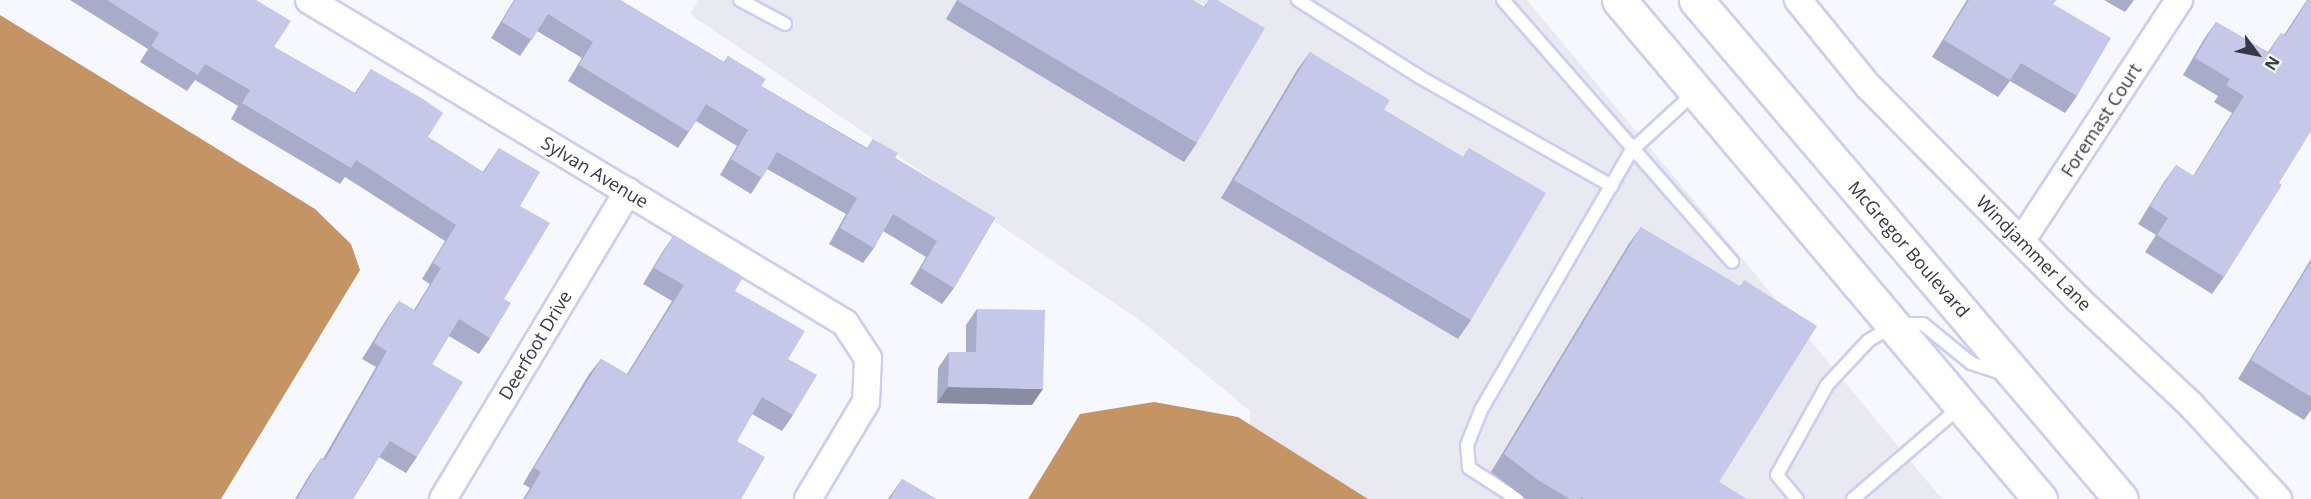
<!DOCTYPE html>
<html>
<head>
<meta charset="utf-8">
<style>
  body { margin:0 }
  #map { position:relative; width:2311px; height:499px; overflow:hidden; background:#f7f8fe; font-family:"Open Sans",sans-serif }
  div>[style] { position:absolute }
  .built>* { inset:0; background:#e9e9f1 }
  .water>* { inset:0; background:#c49464 }
  .roads { filter:drop-shadow(2px 0 #cbceee) drop-shadow(-2px 0 #cbceee) drop-shadow(0 2px #cbceee) drop-shadow(0 -2px #cbceee) }
  .service>* { height:12px; margin:-6px; padding:0 6px; transform-origin:6px; border-radius:6px; background:#fff }
  .minor>* { height:26px; margin:-13px; padding:0 13px; transform-origin:13px; border-radius:13px; background:#fff }
  .secondary>* { height:33px; margin:-16.5px; padding:0 16.5px; transform-origin:16.5px; border-radius:16.5px; background:#fff }
  .wall>* { inset:0; background:#a9acc8 }
  .shaded-wall>* { inset:0; background:#8a8ca2 }
  .building>* { inset:0; background:#c5c8e8 }
  span { translate:-50% -50%; white-space:nowrap; text-align:center; line-height:1.15; -webkit-text-stroke:4.5px #fff; paint-order:stroke }
  .street-label { font-size:18px; color:#373845 }
  .north { position:absolute; left:2227px; top:24px; width:60px; height:60px; -webkit-text-stroke:4px #fff; paint-order:stroke; rotate:122deg; font-size:16px; font-weight:700; line-height:24px; text-align:center; color:#373845 }
  .north::after { content:''; display:block; margin:auto; width:21px; height:27px; background:#373845; clip-path:polygon(50% 0,100% 100%,50% 72%,0 100%) }
</style>
</head>
<body>
<div id="map">
  <div class="built">
    <div style="clip-path:polygon(699px 0,1527px 0,1942px 499px,1368px 499px,1250px 425px,1250px 411px,1145px 324px,690px 14px)"></div>
  </div>
  <div class="water">
    <div style="clip-path:polygon(0 15px,315px 209px,351px 244px,360px 270px,221px 499px,0 499px)"></div>
    <div style="clip-path:polygon(1154px 402px,1238px 417px,1368px 499px,1028px 499px,1080px 414px)"></div>
  </div>
  <div class="roads">
    <div class="service">
      <div style="left:740px;top:0;width:51px;rotate:28.1deg"></div>
      <div style="left:1298px;top:0;width:142px;rotate:32.3deg"></div>
      <div style="left:1418px;top:76px;width:223px;rotate:29.6deg"></div>
      <div style="left:1503px;top:0;width:348px;rotate:48.8deg"></div>
      <div style="left:1517px;top:499px;width:57px;rotate:-147.1deg"></div>
      <div style="left:1469px;top:468px;width:23px;rotate:-95deg"></div>
      <div style="left:1467px;top:445px;width:38px;rotate:-68deg"></div>
      <div style="left:1481px;top:410px;width:301px;rotate:-59.9deg"></div>
      <div style="left:1632px;top:150px;width:86px;rotate:-42.6deg"></div>
      <div style="left:1797px;top:499px;width:31px;rotate:-130deg"></div>
      <div style="left:1777px;top:475px;width:103px;rotate:-60.9deg"></div>
      <div style="left:1827px;top:385px;width:60px;rotate:-47deg"></div>
      <div style="left:1868px;top:341px;width:32px;rotate:-32deg"></div>
      <div style="left:1895px;top:324px;width:28px"></div>
      <div style="left:1923px;top:324px;width:62px;rotate:39.1deg"></div>
      <div style="left:1971px;top:363px;width:33px;rotate:18deg"></div>
      <div style="left:1853px;top:499px;width:143px;rotate:-40.7deg"></div>
    </div>
    <div class="minor">
      <div style="left:309px;top:0;width:626px;rotate:31.07deg"></div>
      <div style="left:845px;top:323px;width:42px;rotate:56.7deg"></div>
      <div style="left:868px;top:358px;width:44px;rotate:92.6deg"></div>
      <div style="left:866px;top:402px;width:113px;rotate:120.9deg"></div>
      <div style="left:1798px;top:0;width:111px;rotate:50.9deg"></div>
      <div style="left:1868px;top:86px;width:302px;rotate:45.4deg"></div>
      <div style="left:2080px;top:301px;width:152px;rotate:43.1deg"></div>
      <div style="left:2191px;top:405px;width:128px;rotate:47.2deg"></div>
      <div style="left:2022px;top:240px;width:287px;rotate:-56.8deg"></div>
      <div style="left:443px;top:499px;width:359px;rotate:-59deg"></div>
    </div>
    <div class="secondary">
      <div style="left:1619px;top:0;width:653px;rotate:49.85deg"></div>
      <div style="left:1696px;top:0;width:655px;rotate:49.58deg"></div>
    </div>
  </div>
  <div class="wall">
    <div style="clip-path:polygon(70px 0,256px 0,274px 47px,355px 93px,371px 69px,428px 137px,483px 172px,499px 148px,520px 206px,504px 299px,490px 338px,479px 354px,449px 336px,432px 364px,417px 457px,406px 473px,379px 457px,353px 499px,295px 499px,310px 474px,321px 458px,323px 459px,376px 367px,362px 359px,388px 317px,399px 301px,414px 310px,430px 284px,422px 279px,445px 241px,345px 177px,340px 184px,231px 119px,238px 106px,195px 80px,187px 91px,140px 62px,148px 49px)"></div>
    <div style="clip-path:polygon(514px 0,620px 0,724px 62px,728px 56px,761px 86px,867px 148px,873px 139px,895px 158px,995px 218px,954px 288px,942px 304px,910px 284px,926px 257px,883px 231px,874px 248px,863px 263px,829px 244px,846px 214px,767px 169px,751px 194px,720px 175px,737px 146px,696px 121px,678px 148px,568px 81px,582px 58px,537px 31px,520px 56px,491px 38px)"></div>
    <div style="clip-path:polygon(957px 0,1192px 0,1204px 7px,1209px 0,1197px 143px,1184px 162px,946px 19px)"></div>
    <div style="clip-path:polygon(1967px 0,2056px 0,2053px 4px,2077px 96px,2065px 113px,2010px 81px,1998px 97px,1932px 57px)"></div>
    <div style="clip-path:polygon(2104px 0,2134px 0,2125px 12px)"></div>
    <div style="clip-path:polygon(2307px 0,2311px 0,2279px 183px,2224px 277px,2212px 294px,2145px 252px,2156px 235px,2138px 224px,2164px 182px,2176px 165px,2193px 176px,2232px 113px,2214px 102px,2218px 96px,2183px 75px,2204px 39px,2216px 22px,2268px 52px,2281px 33px,2284px 35px)"></div>
    <div style="clip-path:polygon(1310px 52px,1384px 110px,1463px 157px,1469px 148px,1471px 320px,1458px 339px,1221px 198px,1297px 70px)"></div>
    <div style="clip-path:polygon(1641px 227px,1719px 482px,1746px 499px,1526px 499px,1491px 472px,1628px 245px)"></div>
    <div style="clip-path:polygon(674px 235px,735px 291px,788px 359px,793px 415px,782px 431px,752px 414px,737px 441px,741px 499px,523px 499px,530px 488px,523px 484px,589px 374px,601px 359px,627px 374px,672px 301px,643px 284px,663px 251px)"></div>
    <div style="clip-path:polygon(2311px 259px,2311px 410px,2304px 420px,2238px 379px)"></div>
    <div style="clip-path:polygon(977px 309px,1032px 405px,937px 403px,938px 368px,949px 352px,966px 352px,966px 325px)"></div>
    <div style="clip-path:polygon(902px 479px,936px 499px,888px 499px)"></div>
  </div>
  <div class="shaded-wall">
    <div style="clip-path:polygon(948px 387px,1043px 389px,1032px 405px,937px 403px)"></div>
  </div>
  <div class="building">
    <div style="clip-path:polygon(107px 0,256px 0,291px 21px,274px 47px,356px 94px,371px 69px,423px 99px,443px 113px,428px 137px,484px 173px,499px 148px,540px 172px,520px 206px,550px 223px,504px 299px,511px 303px,490px 338px,459px 319px,432px 364px,463px 382px,417px 457px,390px 441px,368px 473px,353px 499px,297px 499px,321px 458px,325px 460px,387px 351px,374px 343px,399px 301px,415px 311px,441px 268px,433px 263px,456px 225px,356px 160px,351px 168px,242px 103px,250px 90px,205px 64px,198px 75px,151px 46px,159px 33px)"></div>
    <div style="clip-path:polygon(515px 0,620px 0,725px 63px,728px 56px,766px 79px,761px 86px,867px 149px,873px 139px,898px 153px,895px 158px,995px 218px,954px 288px,921px 268px,937px 241px,893px 214px,874px 248px,840px 228px,857px 198px,777px 152px,762px 178px,731px 159px,748px 130px,706px 104px,689px 132px,579px 65px,593px 42px,548px 14px,532px 40px,502px 22px)"></div>
    <div style="clip-path:polygon(959px 0,1192px 0,1205px 8px,1209px 0,1217px 0,1265px 28px,1197px 143px,958px 1px)"></div>
    <div style="clip-path:polygon(1969px 0,2056px 0,2053px 4px,2111px 38px,2077px 96px,2021px 63px,2010px 80px,1944px 40px)"></div>
    <div style="clip-path:polygon(2308px 0,2311px 0,2311px 131px,2279px 183px,2282px 185px,2224px 277px,2157px 235px,2168px 218px,2150px 206px,2176px 165px,2194px 176px,2244px 96px,2226px 85px,2230px 79px,2195px 58px,2216px 22px,2269px 53px,2281px 33px,2285px 36px)"></div>
    <div style="clip-path:polygon(1310px 52px,1390px 100px,1384px 110px,1463px 157px,1469px 148px,1546px 193px,1471px 320px,1234px 180px)"></div>
    <div style="clip-path:polygon(1641px 227px,1740px 286px,1744px 280px,1817px 326px,1719px 482px,1746px 499px,1584px 499px,1581px 497px,1580px 499px,1570px 499px,1538px 480px,1504px 454px)"></div>
    <div style="clip-path:polygon(674px 235px,743px 277px,735px 291px,805px 331px,788px 359px,817px 375px,793px 415px,762px 397px,737px 441px,765px 457px,741px 499px,525px 499px,541px 472px,534px 468px,601px 359px,628px 375px,684px 285px,654px 268px)"></div>
    <div style="clip-path:polygon(2311px 262px,2311px 397px,2251px 360px)"></div>
    <div style="clip-path:polygon(977px 309px,1045px 310px,1043px 389px,948px 387px,949px 352px,976px 352px)"></div>
    <div style="clip-path:polygon(902px 479px,936px 499px,890px 499px)"></div>
  </div>
  <div class="street-label">
    <span style="left:2101px;top:120px;rotate:-57deg">Foremast Court</span>
    <span style="left:595px;top:172px;rotate:31deg">Sylvan Avenue</span>
    <span style="left:1909px;top:249px;rotate:49deg">McGregor Boulevard</span>
    <span style="left:2034px;top:253px;rotate:45deg">Windjammer Lane</span>
    <span style="left:535px;top:345px;rotate:-59deg">Deerfoot Drive</span>
  </div>
  <div class="north">N</div>
</div>
</body>
</html>
